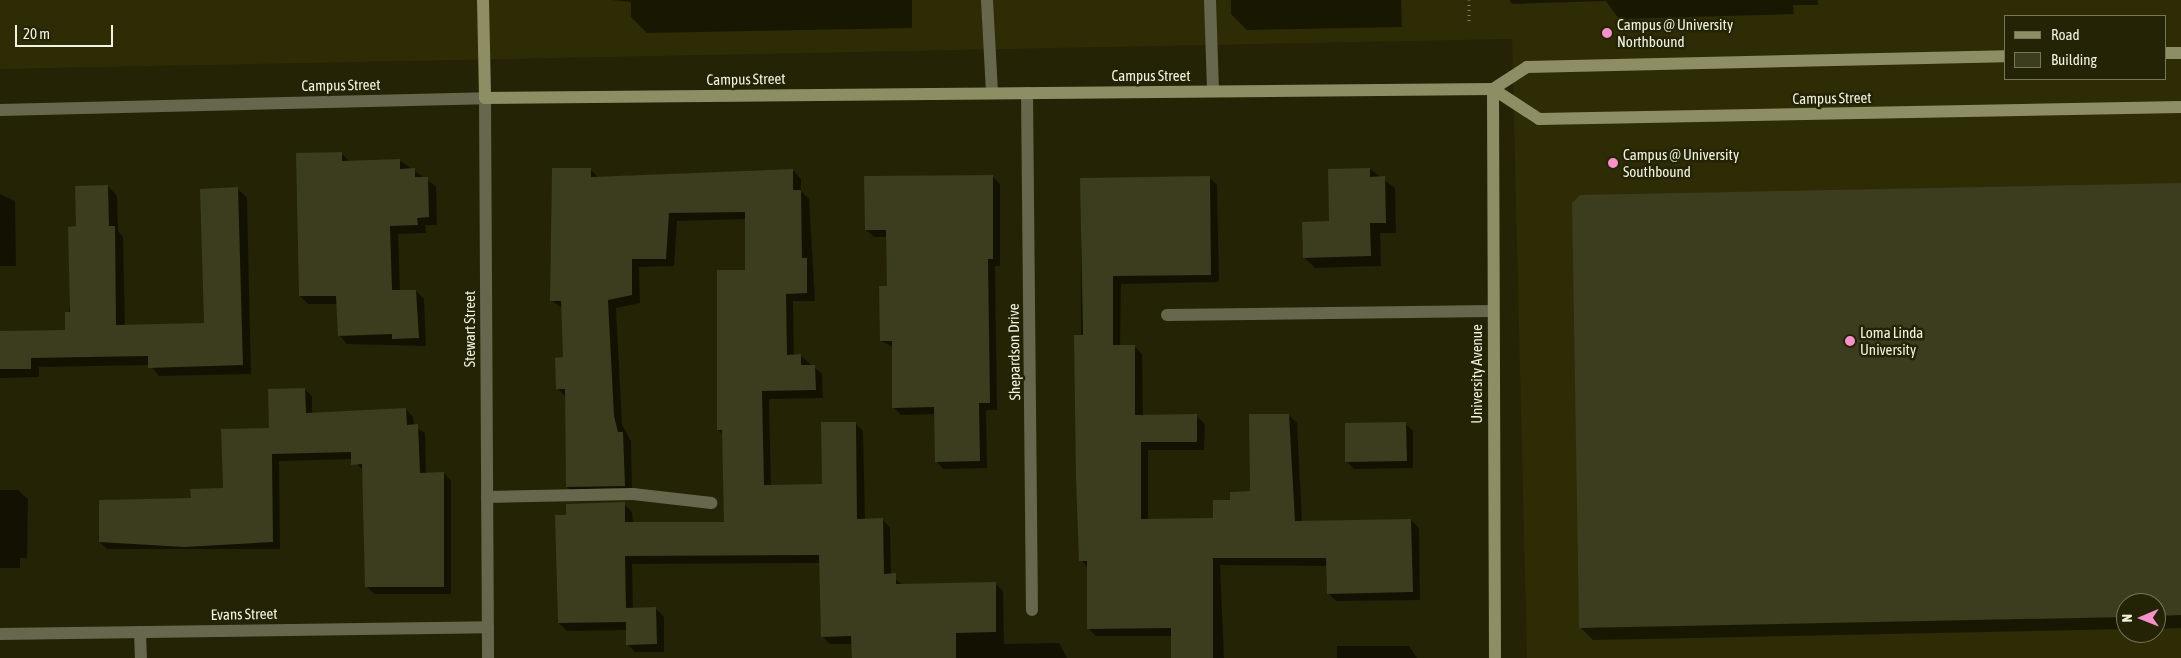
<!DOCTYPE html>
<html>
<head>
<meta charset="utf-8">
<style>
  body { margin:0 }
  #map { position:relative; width:2181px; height:658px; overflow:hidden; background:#242305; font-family:"Asap Condensed",sans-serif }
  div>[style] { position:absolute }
  .built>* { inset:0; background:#2d2c04 }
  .shadow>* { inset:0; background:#0007 }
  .building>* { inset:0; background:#3c3c1e }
  .path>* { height:3px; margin-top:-1.5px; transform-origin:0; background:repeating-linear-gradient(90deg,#7c7c63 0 1px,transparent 0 5px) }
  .lane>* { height:12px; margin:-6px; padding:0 6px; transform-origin:6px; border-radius:6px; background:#66674d }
  .street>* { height:12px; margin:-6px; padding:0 6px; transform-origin:6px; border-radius:6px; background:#66674d }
  .secondary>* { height:12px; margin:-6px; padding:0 6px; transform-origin:6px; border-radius:6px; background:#8e8e65 }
  .dots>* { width:14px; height:14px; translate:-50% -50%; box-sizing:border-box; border:2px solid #242305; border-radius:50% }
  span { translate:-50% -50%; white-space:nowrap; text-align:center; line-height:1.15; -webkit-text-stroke:5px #242305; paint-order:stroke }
  .poi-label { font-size:15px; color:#f1f2e0 }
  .left { translate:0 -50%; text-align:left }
  .street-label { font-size:15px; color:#f1f2e0 }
  .legend { position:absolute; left:2004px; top:15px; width:162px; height:65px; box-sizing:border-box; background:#242305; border:1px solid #76765d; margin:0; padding:6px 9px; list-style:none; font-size:15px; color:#f1f2e0 }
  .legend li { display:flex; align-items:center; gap:10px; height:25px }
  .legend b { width:25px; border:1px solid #76765d }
  .north { position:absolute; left:2116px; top:593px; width:50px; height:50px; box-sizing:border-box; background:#242305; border:1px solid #76765d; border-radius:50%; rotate:269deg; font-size:14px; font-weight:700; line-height:20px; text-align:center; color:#f1f2e0 }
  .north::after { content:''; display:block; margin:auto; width:18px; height:22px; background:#f890cc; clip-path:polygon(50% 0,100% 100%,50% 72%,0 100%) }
  .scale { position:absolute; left:15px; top:25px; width:98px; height:22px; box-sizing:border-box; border:2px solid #f1f2e0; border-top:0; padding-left:6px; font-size:15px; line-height:18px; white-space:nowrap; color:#f1f2e0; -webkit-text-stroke:4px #242305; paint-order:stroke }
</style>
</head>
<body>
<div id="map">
  <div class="built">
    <div style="clip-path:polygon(evenodd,0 0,2181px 0,2181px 658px,1527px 658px,1512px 39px,0 69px,0 0,2005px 16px,2165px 16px,2165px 79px,2005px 79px,2005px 16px,0 0,2126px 603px,2156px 603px,2156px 633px,2126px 633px,2126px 603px)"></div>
  </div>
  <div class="shadow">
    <div style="clip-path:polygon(612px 0,912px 0,912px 28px,647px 33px,631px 17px,631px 2px)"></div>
    <div style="clip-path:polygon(1231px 0,1401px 0,1402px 27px,1247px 30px,1231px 14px)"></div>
    <div style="clip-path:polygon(1509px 0,1818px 0,1818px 5px,1793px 5px,1794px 14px,1619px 19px,1606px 1px,1512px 4px)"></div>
    <div style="clip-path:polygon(341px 153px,350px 162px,399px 160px,436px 186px,437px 225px,425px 225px,426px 233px,398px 234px,400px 291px,416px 291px,424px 299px,426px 346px,347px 344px,339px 335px,338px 304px,308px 304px,300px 296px)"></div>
    <div style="clip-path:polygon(590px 169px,598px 177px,793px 170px,801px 179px,801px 191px,809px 199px,815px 301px,793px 301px,794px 356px,801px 356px,822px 374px,823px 398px,769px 399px,771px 486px,824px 485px,855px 423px,863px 431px,865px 520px,882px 519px,890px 528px,891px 575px,903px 585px,995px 583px,1003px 591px,1004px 644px,1059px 643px,1067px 658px,854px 658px,853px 644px,830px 644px,822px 636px,820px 563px,632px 564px,633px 609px,656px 609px,664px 617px,664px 652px,635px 652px,627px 644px,627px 630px,567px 631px,559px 623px,568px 516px,624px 504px,632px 512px,633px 523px,725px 523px,724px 435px,718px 430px,746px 271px,746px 219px,677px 221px,674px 266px,639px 267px,640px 303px,616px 308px,622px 425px,631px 441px,632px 494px,575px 495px,567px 487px,566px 397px,558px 389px,565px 358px,562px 308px,551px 300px)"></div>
    <div style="clip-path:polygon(1370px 169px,1395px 188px,1396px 233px,1380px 233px,1381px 266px,1315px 268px,1304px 257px)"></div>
    <div style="clip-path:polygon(992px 176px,1000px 184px,1000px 266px,995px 266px,997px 410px,986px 410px,987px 468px,943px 469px,936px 461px,935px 414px,901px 415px,893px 407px,894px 348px,881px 341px,888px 287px,887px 237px,874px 237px,866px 230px)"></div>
    <div style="clip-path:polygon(1209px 177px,1217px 185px,1219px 282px,1121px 284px,1120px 346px,1134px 346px,1142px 354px,1143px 416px,1196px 416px,1205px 424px,1204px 450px,1148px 450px,1148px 520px,1214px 519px,1232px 501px,1251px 492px,1289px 415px,1297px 423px,1302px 522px,1411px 520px,1419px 528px,1420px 600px,1336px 601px,1328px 593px,1328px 566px,1220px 565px,1224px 658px,1172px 658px,1172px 636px,1096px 636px,1088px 628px,1088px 568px,1081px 560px,1081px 179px)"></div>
    <div style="clip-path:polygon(2181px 184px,2181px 628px,2156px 629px,2156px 603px,2126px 603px,2126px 629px,1593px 640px,1580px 627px)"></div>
    <div style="clip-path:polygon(108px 186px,117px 196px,118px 231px,123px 237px,125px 326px,205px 324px,238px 189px,247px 198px,251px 374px,159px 376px,150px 365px,39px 367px,39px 377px,0 378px,0 332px,67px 331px,78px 227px)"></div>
    <div style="clip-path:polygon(0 194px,15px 201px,16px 266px,0 266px)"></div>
    <div style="clip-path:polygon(304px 389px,312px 396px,312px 414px,406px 409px,413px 417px,414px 426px,425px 433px,426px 474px,444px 473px,451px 481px,451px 594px,374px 594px,367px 587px,364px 471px,352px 459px,279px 461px,280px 549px,107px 549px,100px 542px,224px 489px)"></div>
    <div style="clip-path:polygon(1406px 424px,1413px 431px,1413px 468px,1354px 469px,1346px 461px)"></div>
    <div style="clip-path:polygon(0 490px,18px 490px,28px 499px,27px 558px,20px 558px,20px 568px,0 568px)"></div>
    <div style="clip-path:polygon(1337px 646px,1409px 646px,1417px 658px,1337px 658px)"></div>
  </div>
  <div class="building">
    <div style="clip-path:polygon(342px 152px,342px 161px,400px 159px,400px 169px,415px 168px,415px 177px,428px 177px,429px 217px,417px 218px,418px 225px,390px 226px,392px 290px,416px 290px,419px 338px,392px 339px,392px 334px,338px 336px,336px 296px,299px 296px,296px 153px)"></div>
    <div style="clip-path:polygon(552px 168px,591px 168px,591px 177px,793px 169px,793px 190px,801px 190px,802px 258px,807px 258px,807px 293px,786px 294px,787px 355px,801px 354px,801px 365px,815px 365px,816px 390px,762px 391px,764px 485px,822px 484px,821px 422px,856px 422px,857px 519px,883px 518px,884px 574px,896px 573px,896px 584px,996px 582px,996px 632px,956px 633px,956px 658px,852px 658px,851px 636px,821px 637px,819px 555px,625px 556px,626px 608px,656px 607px,657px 644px,626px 645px,626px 622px,558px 623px,555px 515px,566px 515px,566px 504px,625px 502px,625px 522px,724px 522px,722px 430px,717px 430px,717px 270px,745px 270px,745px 212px,669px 213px,666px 259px,632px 259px,632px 295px,608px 300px,614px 416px,618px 432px,623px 432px,625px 486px,566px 487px,565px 389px,556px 389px,555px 358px,563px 357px,561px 301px,550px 301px)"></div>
    <div style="clip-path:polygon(1370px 168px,1370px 177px,1385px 176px,1386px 223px,1370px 223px,1371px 256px,1303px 258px,1302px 222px,1329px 221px,1328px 169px)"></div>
    <div style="clip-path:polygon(993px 175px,993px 259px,988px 259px,990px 403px,979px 403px,980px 461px,935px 462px,934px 407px,892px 408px,892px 341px,880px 341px,879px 286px,887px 286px,886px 230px,865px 230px,864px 176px)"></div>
    <div style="clip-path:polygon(1210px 176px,1211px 275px,1113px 276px,1113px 345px,1135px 345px,1135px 415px,1197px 414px,1197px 442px,1141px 442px,1141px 519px,1213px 518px,1213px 500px,1230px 500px,1230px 492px,1250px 491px,1249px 414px,1289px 414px,1295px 521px,1411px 519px,1413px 592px,1327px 594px,1326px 558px,1213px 558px,1213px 658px,1171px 658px,1171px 628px,1087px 629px,1087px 561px,1079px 561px,1076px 478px,1074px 335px,1083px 335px,1080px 178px)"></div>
    <div style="clip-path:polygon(2181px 183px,2181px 615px,2156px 616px,2156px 603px,2126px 603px,2126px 617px,1579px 628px,1572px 203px,1580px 195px)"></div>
    <div style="clip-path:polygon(108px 185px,109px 226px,115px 226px,116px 325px,204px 323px,200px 189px,238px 187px,243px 365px,148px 368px,148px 356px,31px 358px,31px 369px,0 369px,0 331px,65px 330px,65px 312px,70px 312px,68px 227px,76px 226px,75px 186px)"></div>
    <div style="clip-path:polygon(305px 388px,306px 413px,406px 408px,407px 425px,418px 424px,420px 473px,444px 472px,444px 587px,365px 587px,362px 464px,351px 465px,351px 452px,272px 454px,273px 542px,184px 547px,99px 542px,99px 500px,191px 498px,190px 489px,223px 488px,221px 429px,269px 428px,268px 389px)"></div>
    <div style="clip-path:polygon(1406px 422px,1407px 461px,1345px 462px,1345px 423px)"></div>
  </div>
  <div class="path">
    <div style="left:1469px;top:0;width:21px;rotate:90deg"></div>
  </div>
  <div class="lane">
    <div style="left:987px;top:0;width:93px;rotate:86.9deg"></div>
    <div style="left:1210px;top:0;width:91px;rotate:88.1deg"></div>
    <div style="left:1167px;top:315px;width:326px;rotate:-0.7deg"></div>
    <div style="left:487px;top:497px;width:146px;rotate:-1.2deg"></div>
    <div style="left:633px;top:494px;width:79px;rotate:6.6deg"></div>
  </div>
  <div class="street">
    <div style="left:1027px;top:93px;width:517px;rotate:89.45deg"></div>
    <div style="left:0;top:110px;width:485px;rotate:-1.4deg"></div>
    <div style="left:485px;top:98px;width:560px;rotate:89.69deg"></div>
    <div style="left:140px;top:632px;width:26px;rotate:88deg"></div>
    <div style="left:0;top:634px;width:488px;rotate:-0.8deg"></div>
  </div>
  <div class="secondary">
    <div style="left:483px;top:0;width:98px;rotate:88.8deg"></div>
    <div style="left:485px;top:98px;width:1008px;rotate:-0.51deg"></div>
    <div style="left:1493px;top:89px;width:40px;rotate:-32.9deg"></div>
    <div style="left:1527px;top:67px;width:478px;rotate:-1.3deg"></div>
    <div style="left:2165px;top:53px;width:16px"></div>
    <div style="left:1493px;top:89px;width:55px;rotate:33.1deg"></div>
    <div style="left:1539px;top:119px;width:642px;rotate:-1.07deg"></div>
    <div style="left:1493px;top:89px;width:569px;rotate:89.8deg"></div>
  </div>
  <div class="dots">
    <div style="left:1607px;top:33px;background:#f890cc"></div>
    <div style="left:1613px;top:163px;background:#f890cc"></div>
    <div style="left:1850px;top:341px;background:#f890cc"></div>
  </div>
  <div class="poi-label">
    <span class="left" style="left:1617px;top:33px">Campus @ University<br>Northbound</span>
    <span class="left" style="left:1623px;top:163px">Campus @ University<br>Southbound</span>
    <span class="left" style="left:1860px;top:341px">Loma Linda<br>University</span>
  </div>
  <div class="street-label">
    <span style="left:1151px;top:76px">Campus Street</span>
    <span style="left:746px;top:79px;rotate:-1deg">Campus Street</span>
    <span style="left:341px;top:85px;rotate:-1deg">Campus Street</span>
    <span style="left:1832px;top:98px;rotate:-1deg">Campus Street</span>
    <span style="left:470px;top:329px;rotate:-90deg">Stewart Street</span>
    <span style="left:1014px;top:352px;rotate:-91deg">Shepardson Drive</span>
    <span style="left:1477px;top:374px;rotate:-90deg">University Avenue</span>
    <span style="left:244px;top:614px;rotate:-1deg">Evans Street</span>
  </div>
  <ul class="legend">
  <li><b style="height:6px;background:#8e8e65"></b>Road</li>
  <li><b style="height:14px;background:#3c3c1e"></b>Building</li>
  </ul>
  <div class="north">N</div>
  <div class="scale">20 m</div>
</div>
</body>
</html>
